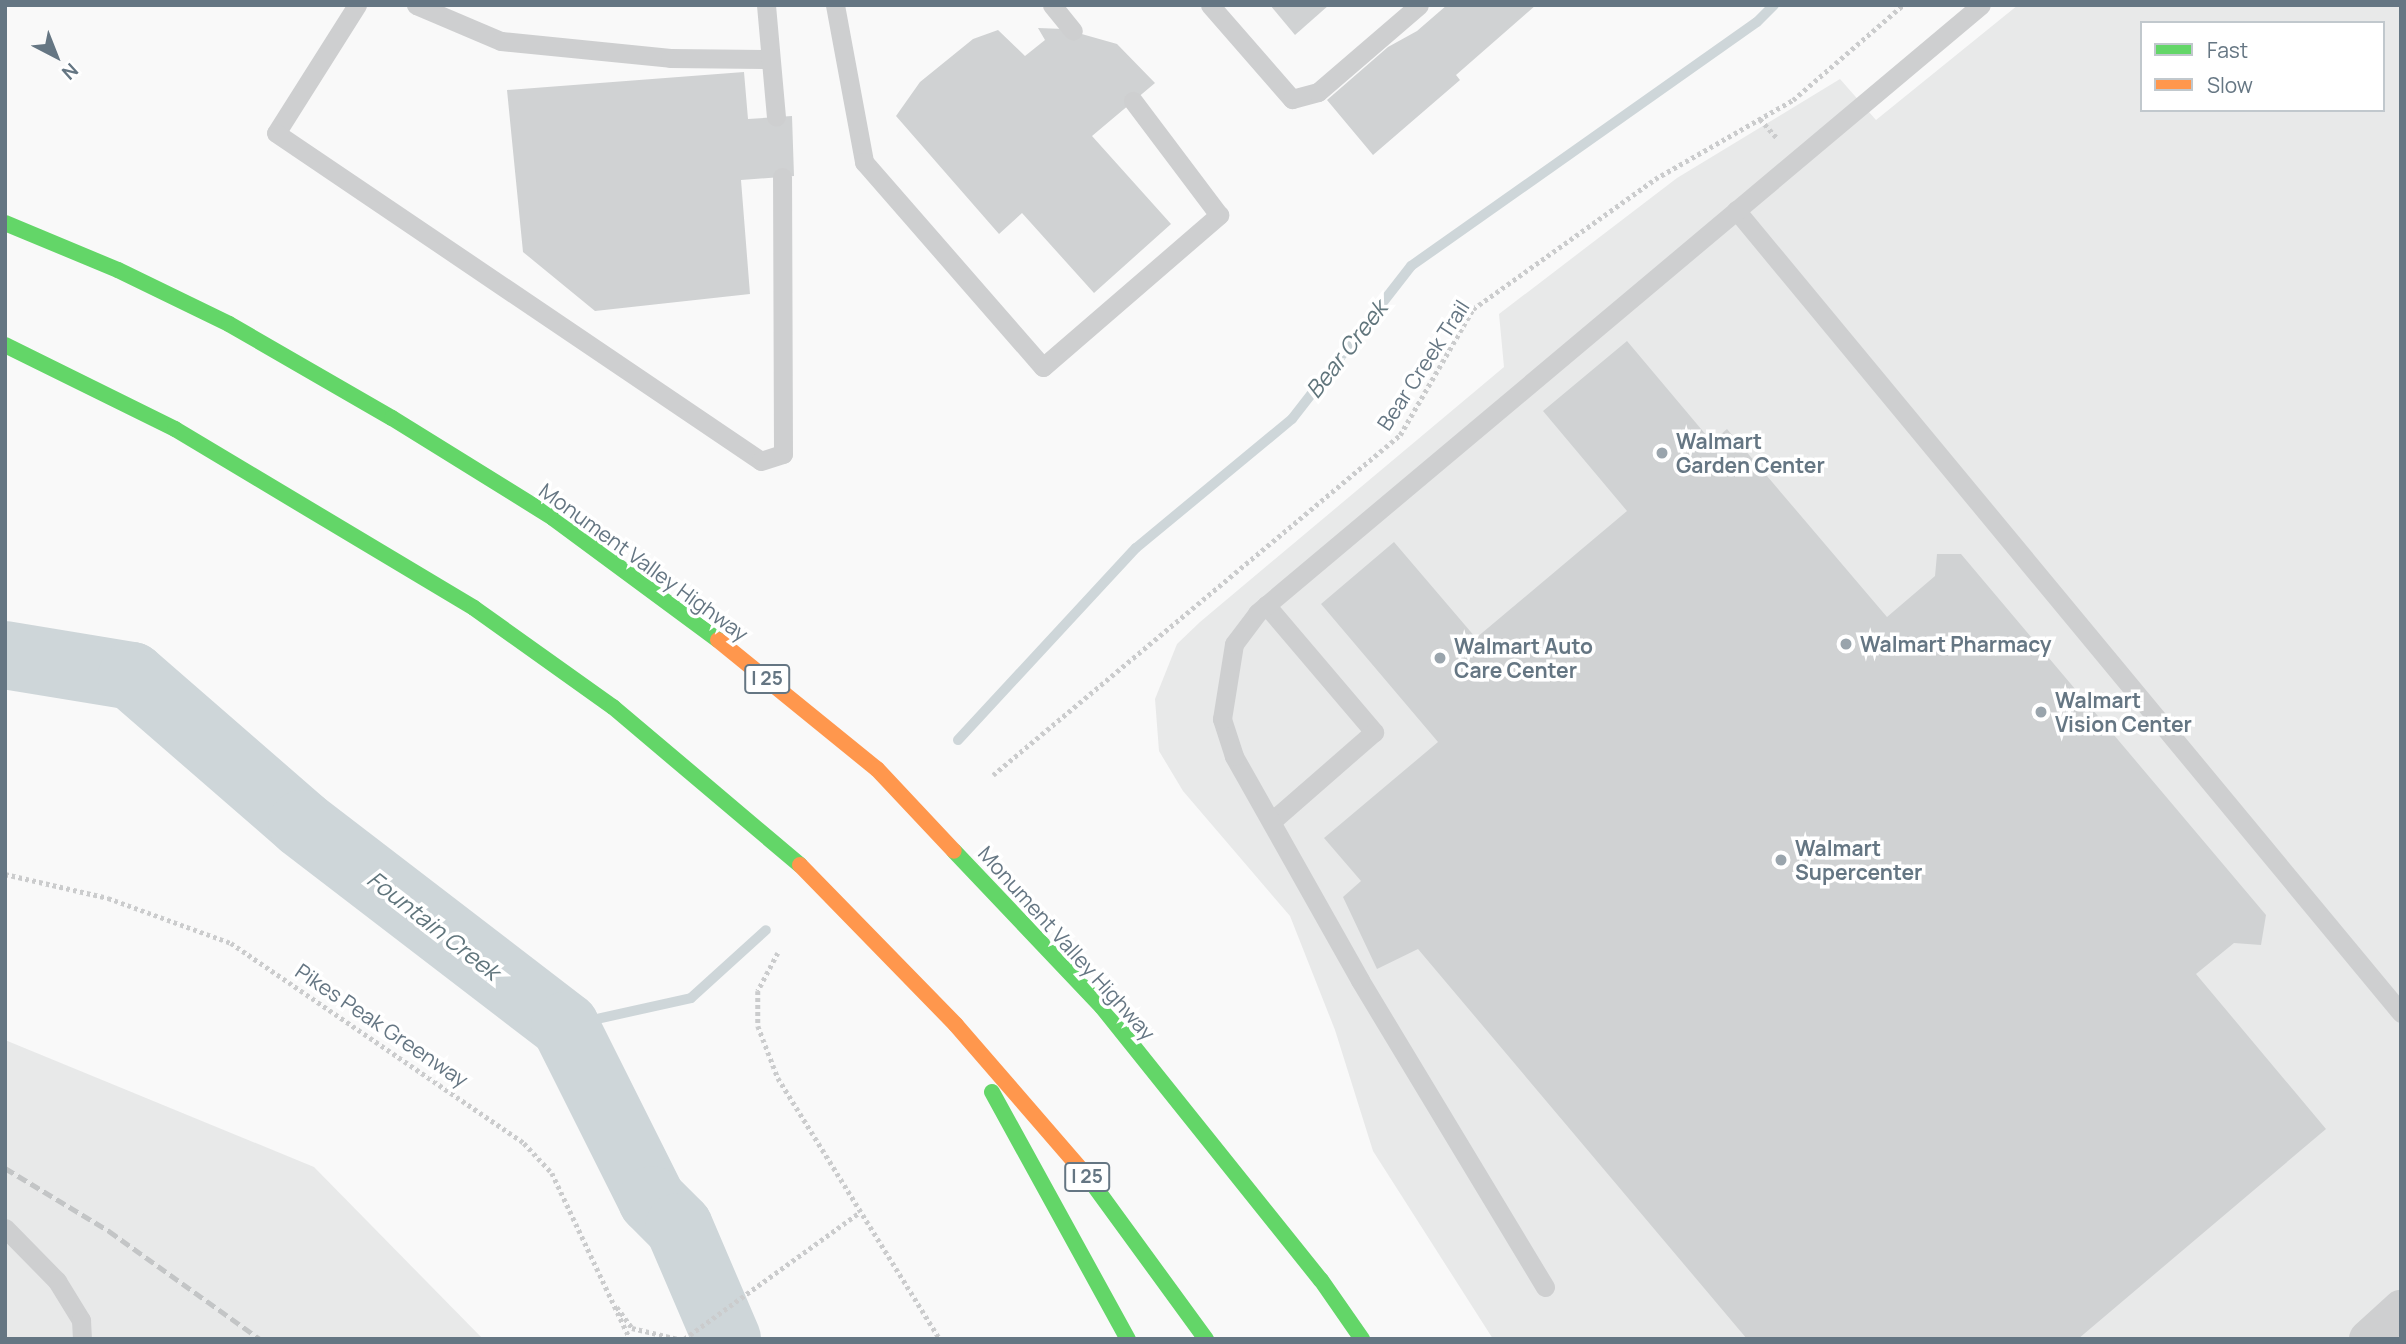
<!DOCTYPE html>
<html>
<head>
<meta charset="utf-8">
<style>
  body { margin:0 }
  #map { position:relative; width:2406px; height:1344px; overflow:hidden; background:#f9f9f9; font-family:Manrope,sans-serif }
  div>[style] { position:absolute }
  .built>* { inset:0; background:#e8e9e9 }
  .stream>* { height:10px; margin:-5px; padding:0 5px; transform-origin:5px; border-radius:5px; background:#ced6d9 }
  .river>* { height:68px; margin:-34px; padding:0 34px; transform-origin:34px; border-radius:34px; background:#ced6d9 }
  .building>* { inset:0; background:#d0d2d3 }
  .path>* { height:4.5px; margin-top:-2.25px; transform-origin:0; background:repeating-linear-gradient(90deg,#cbcccd 0 3.5px,transparent 0 7px) }
  .lane>* { height:19px; margin:-9.5px; padding:0 9.5px; transform-origin:9.5px; border-radius:9.5px; background:#cecfd0 }
  .street>* { height:38px; margin:-19px; padding:0 19px; transform-origin:19px; border-radius:19px; background:#cecfd0 }
  .fast>* { height:16px; margin:-8px; padding:0 8px; transform-origin:8px; border-radius:8px; background:#63d668 }
  .slow>* { height:16px; margin:-8px; padding:0 8px; transform-origin:8px; border-radius:8px; background:#ff974d }
  .rail>* { height:5px; margin-top:-2.5px; transform-origin:0; background:repeating-linear-gradient(90deg,#c3c5c6 0 10px,transparent 0 15px) }
  .dots>* { width:19px; height:19px; translate:-50% -50%; box-sizing:border-box; border:4px solid #fff; border-radius:50% }
  span { translate:-50% -50%; white-space:nowrap; text-align:center; line-height:1.15; -webkit-text-stroke:7px #fff; paint-order:stroke }
  .shield-label span { padding:2px 5px; background:#fff; border:2px solid; border-radius:5px; -webkit-text-stroke-width:0 }
  .shield-label { font-size:19px; color:#657683; font-weight:700 }
  .street-label { font-size:21px; color:#657683 }
  .poi-label { font-size:21px; color:#657683; font-weight:700 }
  .left { translate:0 -50%; text-align:left }
  .water-label { font-size:23px; color:#60757c; font-style:italic }
  .frame { position:absolute; inset:0; border:7px solid #657683; pointer-events:none }
  .legend { position:absolute; left:2140px; top:21px; width:245px; height:91px; box-sizing:border-box; background:#fff; border:2px solid #c1c8cd; margin:0; padding:9px 12px; list-style:none; font-size:21px; color:#657683 }
  .legend li { display:flex; align-items:center; gap:14px; height:35px }
  .legend b { width:35px; border:2px solid #c1c8cd }
  .north { position:absolute; left:21px; top:21px; width:70px; height:70px; -webkit-text-stroke:5px #fff; paint-order:stroke; rotate:138deg; font-size:19px; font-weight:700; line-height:28px; text-align:center; color:#657683 }
  .north::after { content:''; display:block; margin:auto; width:24px; height:32px; background:#657683; clip-path:polygon(50% 0,100% 100%,50% 72%,0 100%) }
</style>
</head>
<body>
<div id="map">
  <div class="built">
    <div style="clip-path:polygon(evenodd,2018px 5px,2401px 5px,2401px 1339px,1493px 1339px,1373px 1151px,1335px 1030px,1290px 916px,1183px 791px,1159px 751px,1155px 699px,1177px 644px,1200px 622px,1504px 367px,1499px 314px,1677px 178px,1840px 79px,1876px 120px,2018px 5px,2142px 23px,2383px 23px,2383px 110px,2142px 110px,2142px 23px)"></div>
    <div style="clip-path:polygon(5px 1040px,314px 1167px,483px 1339px,5px 1339px)"></div>
  </div>
  <div class="stream">
    <div style="left:958px;top:740px;width:262px;rotate:-47.2deg"></div>
    <div style="left:1136px;top:548px;width:202px;rotate:-39.6deg"></div>
    <div style="left:1292px;top:419px;width:194px;rotate:-52.1deg"></div>
    <div style="left:1411px;top:266px;width:423px;rotate:-35.2deg"></div>
    <div style="left:1757px;top:22px;width:24px;rotate:-45deg"></div>
    <div style="left:565px;top:1026px;width:129px;rotate:-12.5deg"></div>
    <div style="left:691px;top:998px;width:101px;rotate:-42.2deg"></div>
  </div>
  <div class="river">
    <div style="left:5px;top:655px;width:129px;rotate:9.4deg"></div>
    <div style="left:132px;top:676px;width:225px;rotate:41deg"></div>
    <div style="left:302px;top:824px;width:332px;rotate:37.5deg"></div>
    <div style="left:565px;top:1026px;width:195px;rotate:63.4deg"></div>
    <div style="left:652px;top:1200px;width:38px;rotate:45deg"></div>
    <div style="left:679px;top:1227px;width:122px;rotate:66.8deg"></div>
  </div>
  <div class="building">
    <div style="clip-path:polygon(1270px 5px,1329px 5px,1295px 35px)"></div>
    <div style="clip-path:polygon(1447px 5px,1536px 5px,1456px 75px,1460px 80px,1373px 155px,1327px 100px,1388px 47px,1417px 31px)"></div>
    <div style="clip-path:polygon(1038px 28px,1064px 29px,1117px 44px,1155px 83px,1092px 136px,1171px 224px,1094px 293px,1022px 213px,999px 234px,896px 116px,920px 82px,973px 39px,998px 30px,1025px 56px,1045px 40px)"></div>
    <div style="clip-path:polygon(744px 72px,748px 119px,792px 116px,794px 176px,741px 180px,750px 294px,595px 311px,523px 252px,507px 90px)"></div>
    <div style="clip-path:polygon(1627px 341px,1712px 442px,1727px 429px,1887px 617px,1935px 576px,1937px 554px,1961px 554px,2266px 915px,2261px 945px,2234px 943px,2196px 974px,2326px 1129px,2078px 1339px,1747px 1339px,1418px 949px,1377px 969px,1343px 897px,1361px 881px,1324px 838px,1438px 742px,1321px 604px,1394px 542px,1476px 638px,1627px 511px,1543px 411px)"></div>
  </div>
  <div class="path">
    <div style="left:1760px;top:119px;width:27px;rotate:48deg"></div>
    <div style="left:993px;top:775px;width:530px;rotate:-39.87deg"></div>
    <div style="left:1400px;top:435px;width:146px;rotate:-59.9deg"></div>
    <div style="left:1473px;top:309px;width:224px;rotate:-35.5deg"></div>
    <div style="left:1655px;top:179px;width:159px;rotate:-29.8deg"></div>
    <div style="left:1793px;top:100px;width:145px;rotate:-40.8deg"></div>
    <div style="left:5px;top:874px;width:106px;rotate:13.1deg"></div>
    <div style="left:108px;top:898px;width:131px;rotate:20.1deg"></div>
    <div style="left:231px;top:943px;width:355px;rotate:34.3deg"></div>
    <div style="left:524px;top:1143px;width:41px;rotate:47deg"></div>
    <div style="left:552px;top:1173px;width:183px;rotate:64.8deg"></div>
    <div style="left:778px;top:953px;width:43px;rotate:117.8deg"></div>
    <div style="left:758px;top:991px;width:35px;rotate:90deg"></div>
    <div style="left:758px;top:1026px;width:56px;rotate:69deg"></div>
    <div style="left:778px;top:1078px;width:307px;rotate:58.2deg"></div>
    <div style="left:617px;top:1307px;width:26px;rotate:54deg"></div>
    <div style="left:632px;top:1328px;width:47px;rotate:13.4deg"></div>
    <div style="left:684px;top:1339px;width:217px;rotate:-35.8deg"></div>
  </div>
  <div class="lane">
    <div style="left:357px;top:5px;width:151px;rotate:122.3deg"></div>
    <div style="left:276px;top:133px;width:585px;rotate:34.07deg"></div>
    <div style="left:761px;top:461px;width:23px;rotate:-18deg"></div>
    <div style="left:783px;top:454px;width:277px;rotate:-90.2deg"></div>
    <div style="left:416px;top:5px;width:92px;rotate:23deg"></div>
    <div style="left:501px;top:41px;width:170px;rotate:5.7deg"></div>
    <div style="left:670px;top:58px;width:99px;rotate:0.6deg"></div>
    <div style="left:766px;top:5px;width:112px;rotate:84.9deg"></div>
    <div style="left:835px;top:5px;width:160px;rotate:79.5deg"></div>
    <div style="left:864px;top:162px;width:272px;rotate:48.9deg"></div>
    <div style="left:1043px;top:367px;width:233px;rotate:-40.8deg"></div>
    <div style="left:1219px;top:215px;width:143px;rotate:-127deg"></div>
    <div style="left:1052px;top:5px;width:33px;rotate:51deg"></div>
    <div style="left:1210px;top:5px;width:125px;rotate:48.9deg"></div>
    <div style="left:1292px;top:99px;width:27px;rotate:-15deg"></div>
    <div style="left:1318px;top:92px;width:133px;rotate:-40.7deg"></div>
    <div style="left:1736px;top:210px;width:1043px;rotate:50.37deg"></div>
    <div style="left:1266px;top:605px;width:167px;rotate:49.6deg"></div>
    <div style="left:1374px;top:732px;width:135px;rotate:138.9deg"></div>
    <div style="left:5px;top:1228px;width:74px;rotate:45.5deg"></div>
    <div style="left:57px;top:1281px;width:46px;rotate:58.4deg"></div>
    <div style="left:81px;top:1320px;width:19px;rotate:87deg"></div>
    <div style="left:1545px;top:1287px;width:358px;rotate:-121.1deg"></div>
    <div style="left:1360px;top:980px;width:257px;rotate:-119.4deg"></div>
    <div style="left:1234px;top:756px;width:39px;rotate:-108deg"></div>
    <div style="left:1222px;top:719px;width:76px;rotate:-80.9deg"></div>
    <div style="left:1234px;top:644px;width:39px;rotate:-53deg"></div>
    <div style="left:1257px;top:613px;width:945px;rotate:-40.02deg"></div>
  </div>
  <div class="street">
    <div style="left:2368px;top:1339px;width:45px;rotate:-42.3deg"></div>
  </div>
  <div class="fast">
    <div style="left:5px;top:223px;width:122px;rotate:22.6deg"></div>
    <div style="left:118px;top:270px;width:123px;rotate:25.9deg"></div>
    <div style="left:229px;top:324px;width:188px;rotate:30deg"></div>
    <div style="left:392px;top:418px;width:190px;rotate:31.8deg"></div>
    <div style="left:553px;top:518px;width:205px;rotate:36.5deg"></div>
    <div style="left:5px;top:345px;width:190px;rotate:26.3deg"></div>
    <div style="left:175px;top:429px;width:348px;rotate:30.9deg"></div>
    <div style="left:474px;top:608px;width:171px;rotate:35.5deg"></div>
    <div style="left:613px;top:707px;width:245px;rotate:40.2deg"></div>
    <div style="left:954px;top:851px;width:215px;rotate:46.5deg"></div>
    <div style="left:1102px;top:1007px;width:350px;rotate:51.3deg"></div>
    <div style="left:1321px;top:1280px;width:72px;rotate:55.2deg"></div>
    <div style="left:992px;top:1092px;width:282px;rotate:61.2deg"></div>
    <div style="left:1087px;top:1176px;width:202px;rotate:53.9deg"></div>
  </div>
  <div class="slow">
    <div style="left:718px;top:640px;width:205px;rotate:39.1deg"></div>
    <div style="left:877px;top:769px;width:112px;rotate:46.8deg"></div>
    <div style="left:800px;top:865px;width:223px;rotate:45.7deg"></div>
    <div style="left:956px;top:1025px;width:200px;rotate:49.1deg"></div>
  </div>
  <div class="rail">
    <div style="left:5px;top:1168px;width:122px;rotate:31.2deg"></div>
    <div style="left:109px;top:1231px;width:186px;rotate:35.6deg"></div>
  </div>
  <div class="dots">
    <div style="left:1662px;top:453px;background:#99a4ac"></div>
    <div style="left:1846px;top:644px;background:#99a4ac"></div>
    <div style="left:1440px;top:658px;background:#99a4ac"></div>
    <div style="left:2041px;top:712px;background:#99a4ac"></div>
    <div style="left:1781px;top:860px;background:#99a4ac"></div>
  </div>
  <div class="shield-label">
    <span style="left:767px;top:679px">I 25</span>
    <span style="left:1087px;top:1177px">I 25</span>
  </div>
  <div class="street-label">
    <span style="left:1423px;top:365px;rotate:-57deg">Bear Creek Trail</span>
    <span style="left:644px;top:562px;rotate:36deg">Monument Valley Highway</span>
    <span style="left:1067px;top:943px;rotate:48deg">Monument Valley Highway</span>
    <span style="left:382px;top:1025px;rotate:34deg">Pikes Peak Greenway</span>
  </div>
  <div class="poi-label">
    <span class="left" style="left:1676px;top:453px">Walmart<br>Garden Center</span>
    <span class="left" style="left:1860px;top:644px">Walmart Pharmacy</span>
    <span class="left" style="left:1454px;top:658px">Walmart Auto<br>Care Center</span>
    <span class="left" style="left:2055px;top:712px">Walmart<br>Vision Center</span>
    <span class="left" style="left:1795px;top:860px">Walmart<br>Supercenter</span>
  </div>
  <div class="water-label">
    <span style="left:1346px;top:349px;rotate:-52deg">Bear Creek</span>
    <span style="left:434px;top:925px;rotate:38deg">Fountain Creek</span>
  </div>
  <div class="frame"></div>
  <ul class="legend">
  <li><b style="height:9px;background:#63d668"></b>Fast</li>
  <li><b style="height:9px;background:#ff974d"></b>Slow</li>
  </ul>
  <div class="north">N</div>
</div>
</body>
</html>
